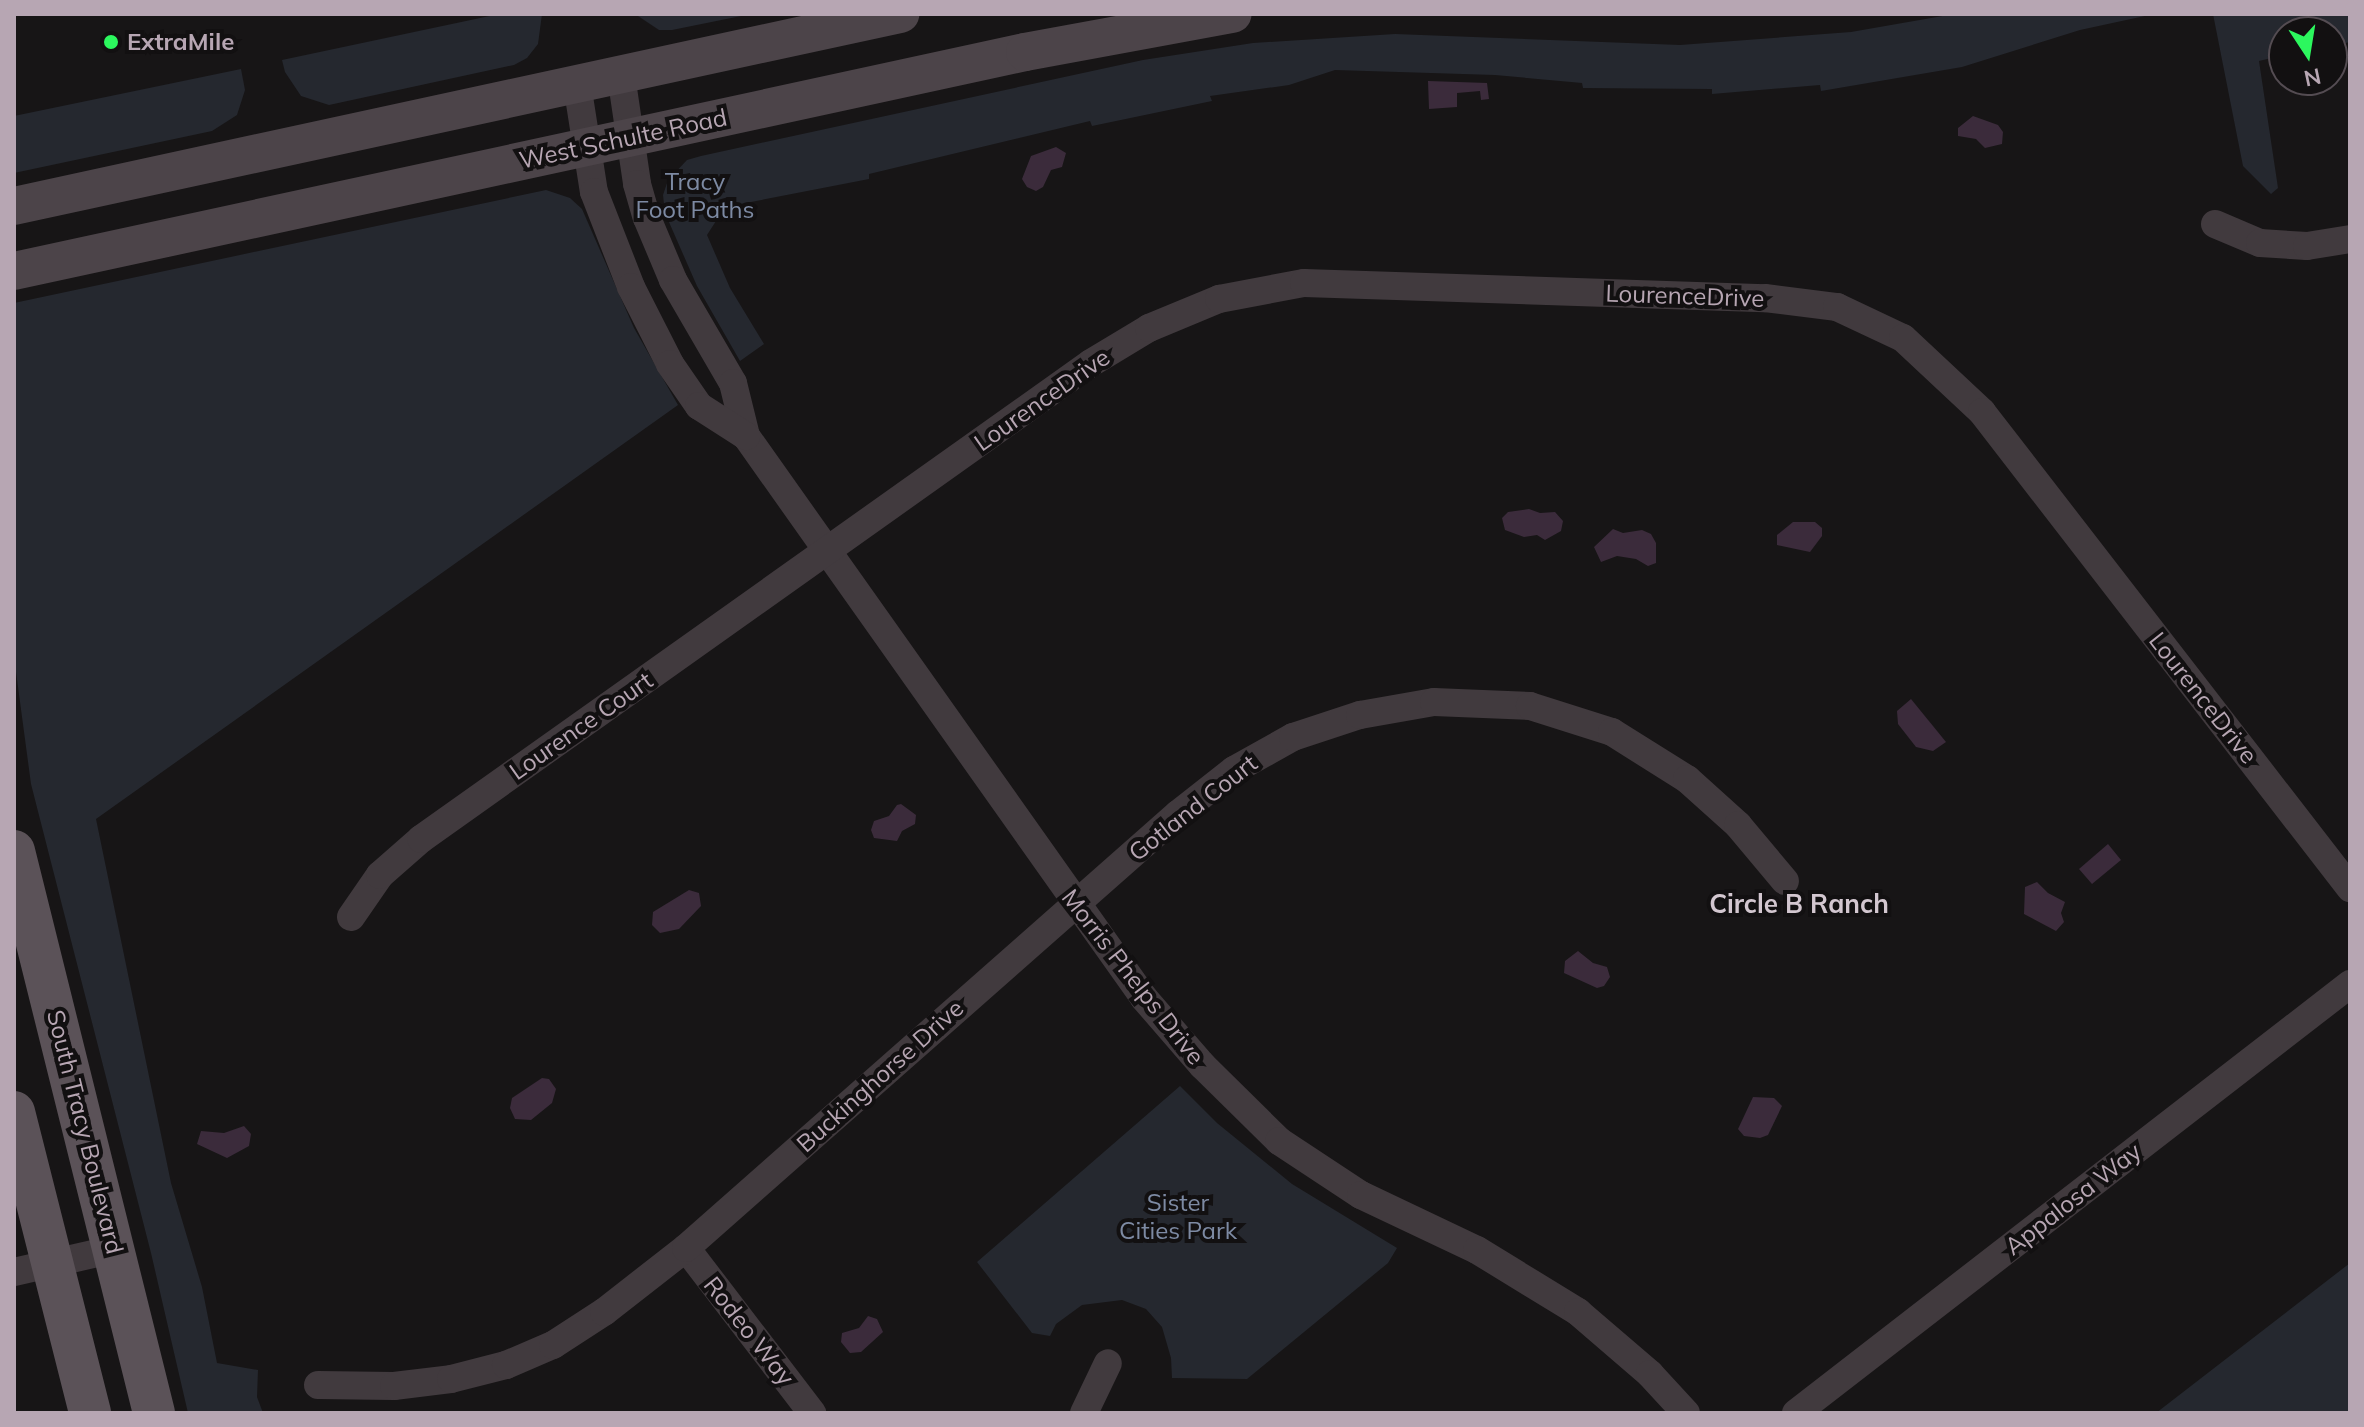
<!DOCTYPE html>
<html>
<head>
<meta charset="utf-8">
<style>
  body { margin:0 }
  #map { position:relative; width:2364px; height:1427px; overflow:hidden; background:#171516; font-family:Mulish,sans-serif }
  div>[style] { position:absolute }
  .green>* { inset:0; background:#25282f }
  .water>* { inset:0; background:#3b2b3b }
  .minor>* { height:28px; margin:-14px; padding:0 14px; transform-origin:14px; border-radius:14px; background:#413a3e }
  .secondary>* { height:38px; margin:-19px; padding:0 19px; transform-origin:19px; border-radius:19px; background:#4c4449 }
  .primary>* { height:42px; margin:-21px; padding:0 21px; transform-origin:21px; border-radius:21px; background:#5b5258 }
  .dots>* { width:22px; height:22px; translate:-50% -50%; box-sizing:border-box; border:4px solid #121011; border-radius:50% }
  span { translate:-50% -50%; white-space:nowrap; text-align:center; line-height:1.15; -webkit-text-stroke:8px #121011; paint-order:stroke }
  .poi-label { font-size:24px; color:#b7a6b3; font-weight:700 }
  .left { translate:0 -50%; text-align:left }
  .street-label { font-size:24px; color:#b7a6b3 }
  .park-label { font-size:24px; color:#7d8aa3 }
  .neighbourhood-label { font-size:26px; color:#d3c7d0; font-weight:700 }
  .frame { position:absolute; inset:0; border:16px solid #b7a6b3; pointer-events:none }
  .north { position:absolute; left:2268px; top:16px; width:80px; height:80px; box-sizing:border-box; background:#121011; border:2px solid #544c52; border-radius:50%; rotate:168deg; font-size:22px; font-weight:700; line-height:32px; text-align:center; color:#b7a6b3 }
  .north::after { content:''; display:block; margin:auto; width:28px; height:36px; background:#2cf75e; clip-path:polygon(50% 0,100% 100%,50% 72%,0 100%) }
</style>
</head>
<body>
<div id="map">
  <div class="green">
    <div style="clip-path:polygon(499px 14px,542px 14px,538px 44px,527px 58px,514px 65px,329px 105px,301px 96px,285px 72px,282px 60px)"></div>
    <div style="clip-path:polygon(635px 14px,751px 14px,672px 30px,659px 30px)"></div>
    <div style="clip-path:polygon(1954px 14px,2154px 14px,2080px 30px,1962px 67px,1821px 91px,1820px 85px,1712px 94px,1712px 89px,1583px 88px,1582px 83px,1495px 75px,1335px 70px,1289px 85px,1210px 96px,1212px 101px,1092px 126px,1090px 121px,869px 174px,869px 179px,725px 207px,707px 235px,730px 288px,764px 344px,740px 361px,697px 286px,665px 213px,663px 195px,668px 180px,687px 160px,701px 156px,1143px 60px,1253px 43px,1395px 34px,1680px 45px,1851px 32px)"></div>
    <div style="clip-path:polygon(2213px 14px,2350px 14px,2350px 42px,2332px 46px,2332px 32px,2284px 32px,2284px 55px,2259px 61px,2278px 188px,2271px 194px,2243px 166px)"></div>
    <div style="clip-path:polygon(241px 69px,245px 90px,237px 115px,212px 131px,14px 173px,14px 116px)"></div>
    <div style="clip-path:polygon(546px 190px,570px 198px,582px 209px,634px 328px,678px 405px,96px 819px,171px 1183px,202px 1287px,217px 1363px,258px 1370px,257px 1397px,263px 1413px,188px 1413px,151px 1253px,31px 784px,14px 657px,14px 303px)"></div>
    <div style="clip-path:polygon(1180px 1086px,1217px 1123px,1292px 1184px,1397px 1248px,1388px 1263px,1247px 1379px,1172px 1378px,1171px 1358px,1162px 1327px,1146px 1309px,1122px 1300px,1082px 1305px,1056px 1324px,1050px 1336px,1032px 1333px,977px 1262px)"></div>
    <div style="clip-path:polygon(2350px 1263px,2350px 1413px,2156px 1413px)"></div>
  </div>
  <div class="water">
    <div style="clip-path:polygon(1428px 81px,1487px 83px,1489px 99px,1481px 100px,1480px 91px,1457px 93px,1457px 107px,1429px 109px)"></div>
    <div style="clip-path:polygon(1973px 116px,1998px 125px,2003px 132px,2002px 144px,1985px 148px,1976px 139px,1958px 136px,1958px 128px)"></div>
    <div style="clip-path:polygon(1056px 147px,1066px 153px,1062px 167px,1051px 170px,1043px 187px,1036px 191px,1027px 187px,1022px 179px,1031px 156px)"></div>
    <div style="clip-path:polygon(1529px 509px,1540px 513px,1555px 512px,1563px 521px,1561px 531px,1545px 540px,1537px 535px,1524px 537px,1505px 530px,1502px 518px,1508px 512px)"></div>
    <div style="clip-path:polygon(1793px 522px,1815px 522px,1822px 528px,1822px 536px,1810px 552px,1777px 545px,1777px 535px)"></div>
    <div style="clip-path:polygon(1613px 529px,1623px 533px,1642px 530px,1651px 534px,1656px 543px,1656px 563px,1648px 566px,1636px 559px,1617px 556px,1601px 562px,1594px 547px)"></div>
    <div style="clip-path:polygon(1911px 699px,1946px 742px,1933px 751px,1916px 747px,1898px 724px,1897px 711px)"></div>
    <div style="clip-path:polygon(901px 804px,916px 815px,915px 824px,902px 831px,897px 841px,874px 838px,871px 830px,874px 821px,889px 816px,897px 805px)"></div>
    <div style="clip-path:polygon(2108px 844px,2121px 860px,2092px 884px,2079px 869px)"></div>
    <div style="clip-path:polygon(2037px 882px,2048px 893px,2065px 902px,2061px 913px,2064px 922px,2056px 931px,2024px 914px,2025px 887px)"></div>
    <div style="clip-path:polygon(689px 890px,699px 893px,701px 906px,679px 929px,660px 933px,652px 925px,653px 912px)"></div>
    <div style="clip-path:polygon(1578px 951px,1593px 963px,1607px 967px,1610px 977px,1604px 986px,1597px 988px,1564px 973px,1565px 961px)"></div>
    <div style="clip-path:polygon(542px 1078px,549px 1079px,556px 1089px,552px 1103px,531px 1120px,515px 1119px,510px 1108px,512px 1098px)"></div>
    <div style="clip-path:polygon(1753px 1097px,1774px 1098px,1782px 1106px,1768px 1135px,1760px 1138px,1744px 1136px,1738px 1129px)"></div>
    <div style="clip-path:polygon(244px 1126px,251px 1134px,249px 1146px,227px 1158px,197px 1144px,201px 1131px,224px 1133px)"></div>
    <div style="clip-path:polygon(868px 1316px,877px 1319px,883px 1332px,861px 1352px,850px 1353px,841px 1342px,842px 1333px,859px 1328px)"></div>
  </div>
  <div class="minor">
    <div style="left:621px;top:75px;width:110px;rotate:81.6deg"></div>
    <div style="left:637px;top:184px;width:35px;rotate:74deg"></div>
    <div style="left:647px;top:218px;width:67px;rotate:67.2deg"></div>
    <div style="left:673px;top:280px;width:119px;rotate:59.8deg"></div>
    <div style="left:733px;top:383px;width:55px;rotate:76.2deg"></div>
    <div style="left:746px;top:436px;width:689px;rotate:54.69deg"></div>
    <div style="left:1144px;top:998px;width:89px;rotate:49.1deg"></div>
    <div style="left:1202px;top:1065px;width:108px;rotate:44.6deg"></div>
    <div style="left:1279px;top:1141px;width:98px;rotate:33.4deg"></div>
    <div style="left:1361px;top:1195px;width:128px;rotate:25.4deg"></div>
    <div style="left:1477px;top:1250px;width:119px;rotate:31.5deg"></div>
    <div style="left:1578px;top:1312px;width:95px;rotate:40.7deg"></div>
    <div style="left:1650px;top:1374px;width:53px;rotate:47.3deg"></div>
    <div style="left:577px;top:84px;width:109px;rotate:81.1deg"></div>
    <div style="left:594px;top:192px;width:102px;rotate:68.7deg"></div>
    <div style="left:631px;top:287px;width:86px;rotate:63.1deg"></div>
    <div style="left:670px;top:364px;width:51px;rotate:55.4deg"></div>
    <div style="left:699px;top:406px;width:56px;rotate:32.6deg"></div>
    <div style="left:2215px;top:224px;width:49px;rotate:22.9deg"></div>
    <div style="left:2260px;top:243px;width:47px;rotate:3.7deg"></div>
    <div style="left:2307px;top:246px;width:44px;rotate:-9.2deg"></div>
    <div style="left:351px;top:917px;width:51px;rotate:-55.4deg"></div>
    <div style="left:380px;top:875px;width:55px;rotate:-41.3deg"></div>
    <div style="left:421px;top:839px;width:822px;rotate:-35.39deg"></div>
    <div style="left:1091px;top:363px;width:68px;rotate:-31.1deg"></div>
    <div style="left:1149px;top:328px;width:76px;rotate:-22.5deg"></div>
    <div style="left:1219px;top:299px;width:86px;rotate:-10.7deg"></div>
    <div style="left:1304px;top:283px;width:461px;rotate:1.9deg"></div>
    <div style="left:1765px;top:298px;width:73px;rotate:7.1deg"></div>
    <div style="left:1837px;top:307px;width:73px;rotate:25.2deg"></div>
    <div style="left:1903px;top:338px;width:108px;rotate:43.1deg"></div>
    <div style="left:1982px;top:412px;width:602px;rotate:52.29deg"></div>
    <div style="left:686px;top:1248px;width:208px;rotate:52.6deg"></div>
    <div style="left:14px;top:1272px;width:104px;rotate:-12.8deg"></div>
    <div style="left:318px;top:1385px;width:76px;rotate:0.8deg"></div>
    <div style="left:394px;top:1386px;width:57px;rotate:-7deg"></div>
    <div style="left:451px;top:1379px;width:57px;rotate:-14.3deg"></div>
    <div style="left:506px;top:1365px;width:51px;rotate:-23.1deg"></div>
    <div style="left:553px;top:1345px;width:61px;rotate:-32.9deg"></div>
    <div style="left:604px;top:1312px;width:104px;rotate:-38deg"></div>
    <div style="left:686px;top:1248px;width:656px;rotate:-41.42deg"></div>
    <div style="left:1178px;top:814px;width:71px;rotate:-38.2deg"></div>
    <div style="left:1234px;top:770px;width:68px;rotate:-29.2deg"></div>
    <div style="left:1293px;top:737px;width:71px;rotate:-18.2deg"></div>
    <div style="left:1360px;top:715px;width:75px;rotate:-10deg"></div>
    <div style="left:1434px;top:702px;width:96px;rotate:2.4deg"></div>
    <div style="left:1530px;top:706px;width:86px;rotate:17.6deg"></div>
    <div style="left:1612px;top:732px;width:89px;rotate:32.1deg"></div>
    <div style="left:1687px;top:779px;width:69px;rotate:42deg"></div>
    <div style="left:1738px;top:825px;width:73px;rotate:50deg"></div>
    <div style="left:1084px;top:1413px;width:55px;rotate:-64.4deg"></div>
    <div style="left:1796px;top:1413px;width:701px;rotate:-37.75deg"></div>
  </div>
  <div class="secondary">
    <div style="left:14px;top:206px;width:907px;rotate:-12.23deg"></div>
    <div style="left:14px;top:271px;width:1034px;rotate:-12.22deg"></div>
    <div style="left:1025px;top:52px;width:211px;rotate:-10.4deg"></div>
  </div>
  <div class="primary">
    <div style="left:14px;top:851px;width:579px;rotate:76.01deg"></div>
    <div style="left:14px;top:1112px;width:310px;rotate:75.8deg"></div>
  </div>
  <div class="dots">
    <div style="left:111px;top:42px;background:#2cf75e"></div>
  </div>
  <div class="poi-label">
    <span class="left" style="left:127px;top:42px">ExtraMile</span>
  </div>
  <div class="street-label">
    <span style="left:623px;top:139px;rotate:-12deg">West Schulte Road</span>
    <span style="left:1685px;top:296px;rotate:2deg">LourenceDrive</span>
    <span style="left:1042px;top:400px;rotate:-35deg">LourenceDrive</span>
    <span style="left:2203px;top:698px;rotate:52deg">LourenceDrive</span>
    <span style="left:581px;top:726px;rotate:-35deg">Lourence Court</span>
    <span style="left:1193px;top:808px;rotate:-38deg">Gotland Court</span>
    <span style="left:1133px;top:977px;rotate:52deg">Morris Phelps Drive</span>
    <span style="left:880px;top:1076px;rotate:-42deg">Buckinghorse Drive</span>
    <span style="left:85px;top:1132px;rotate:76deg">South Tracy Boulevard</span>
    <span style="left:2073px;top:1199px;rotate:-38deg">Appalosa Way</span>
    <span style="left:749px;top:1331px;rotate:52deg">Rodeo Way</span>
  </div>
  <div class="park-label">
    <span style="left:695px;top:196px">Tracy<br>Foot Paths</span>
    <span style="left:1178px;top:1217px">Sister<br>Cities Park</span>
  </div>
  <div class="neighbourhood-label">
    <span style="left:1799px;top:904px">Circle B Ranch</span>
  </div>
  <div class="frame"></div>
  <div class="north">N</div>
</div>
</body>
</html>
